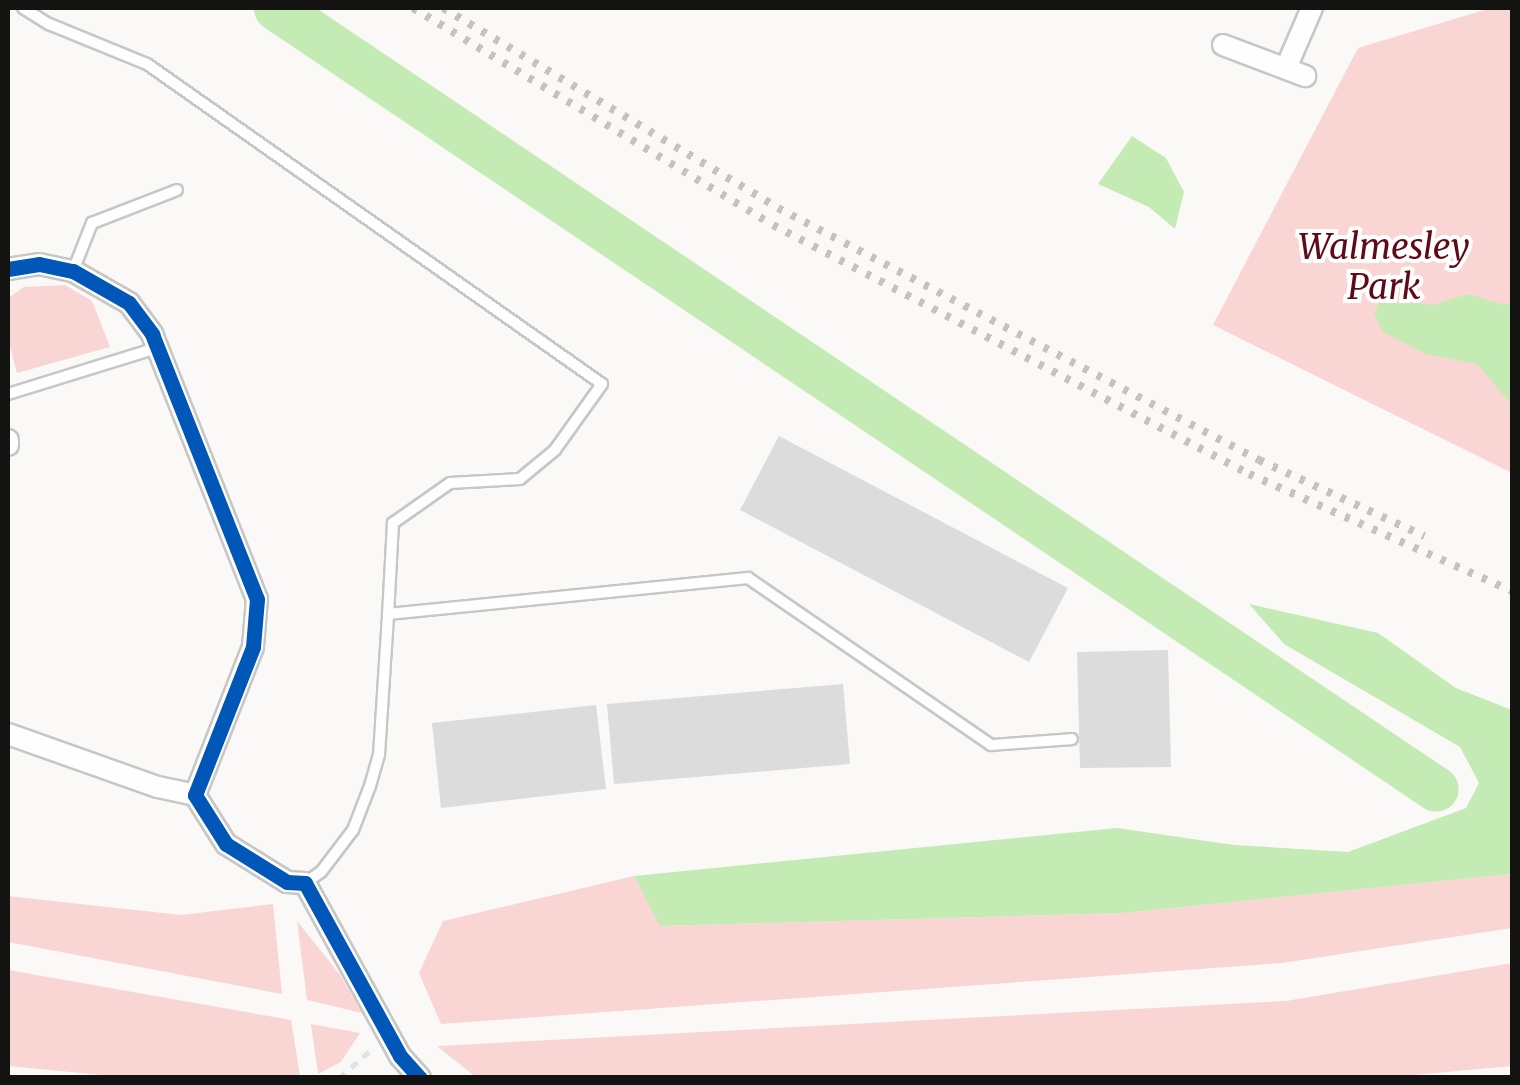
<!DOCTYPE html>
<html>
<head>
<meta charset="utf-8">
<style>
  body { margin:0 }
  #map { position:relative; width:1520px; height:1085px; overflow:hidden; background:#faf9f7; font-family:Merriweather,serif }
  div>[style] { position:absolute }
  .green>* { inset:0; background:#f9d5d3 }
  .water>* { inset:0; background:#c4ebb4 }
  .river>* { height:45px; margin:-22.5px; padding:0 22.5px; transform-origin:22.5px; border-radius:22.5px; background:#c4ebb4 }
  .building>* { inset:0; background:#dddcdc }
  .path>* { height:5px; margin-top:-2.5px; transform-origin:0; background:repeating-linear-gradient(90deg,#e2e2e1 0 8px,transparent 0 16px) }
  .roads { filter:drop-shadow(2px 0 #c7c7c6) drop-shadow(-2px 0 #c7c7c6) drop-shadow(0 2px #c7c7c6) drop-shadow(0 -2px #c7c7c6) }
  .service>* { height:10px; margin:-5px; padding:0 5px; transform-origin:5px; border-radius:5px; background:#fefefe }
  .minor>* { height:20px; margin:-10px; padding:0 10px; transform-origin:10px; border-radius:10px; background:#fefefe }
  .rail>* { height:8px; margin-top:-4px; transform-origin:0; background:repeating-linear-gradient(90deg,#c4c3c2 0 5px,transparent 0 15px) }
  .cycleway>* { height:15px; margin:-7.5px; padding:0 7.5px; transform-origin:7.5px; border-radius:7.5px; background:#0057b8 }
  span { translate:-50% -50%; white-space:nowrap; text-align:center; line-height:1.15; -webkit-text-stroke:8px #fff; paint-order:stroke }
  .park-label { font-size:35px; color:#610a17; font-style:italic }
  .frame { position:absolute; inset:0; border:10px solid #131312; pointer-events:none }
</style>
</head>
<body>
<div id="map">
  <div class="green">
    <div style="clip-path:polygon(1491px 8px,1512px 8px,1512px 473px,1213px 325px,1358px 48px)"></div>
    <div style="clip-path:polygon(65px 285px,92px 301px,110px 347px,17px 373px,8px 339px,8px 298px,24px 287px)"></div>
    <div style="clip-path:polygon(1512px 874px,1512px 928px,1282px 963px,441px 1024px,419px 973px,443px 921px,634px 876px,661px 926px,1124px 913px)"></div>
    <div style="clip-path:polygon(8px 896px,181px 915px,273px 904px,282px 994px,8px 942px)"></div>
    <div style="clip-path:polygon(297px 921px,340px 975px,362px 1013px,307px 1000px)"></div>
    <div style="clip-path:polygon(1512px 963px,1512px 1066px,1392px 1077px,477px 1078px,437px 1046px,1286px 1001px)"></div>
    <div style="clip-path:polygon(8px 970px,291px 1020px,300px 1076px,132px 1078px,8px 1066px)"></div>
    <div style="clip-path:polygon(311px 1024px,360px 1033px,341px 1062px,318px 1074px)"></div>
  </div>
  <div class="water">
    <div style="clip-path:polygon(1132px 136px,1166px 158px,1184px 192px,1175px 229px,1149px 207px,1098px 184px)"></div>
    <div style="clip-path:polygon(1468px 294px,1505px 305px,1512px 301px,1512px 405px,1477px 364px,1426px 354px,1383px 332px,1374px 314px,1380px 300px,1434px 305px)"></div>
    <div style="clip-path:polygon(1249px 604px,1378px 633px,1456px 688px,1512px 710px,1512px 874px,1124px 913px,660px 926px,634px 876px,1117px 828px,1234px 845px,1348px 852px,1466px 808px,1479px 783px,1460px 747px,1284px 644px)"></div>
  </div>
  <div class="river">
    <div style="left:276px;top:8px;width:1398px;rotate:33.95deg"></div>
  </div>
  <div class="building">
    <div style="clip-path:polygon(779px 436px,1068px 588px,1029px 662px,740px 510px)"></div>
    <div style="clip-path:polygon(1168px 650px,1171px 767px,1080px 768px,1077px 652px)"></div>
    <div style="clip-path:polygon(843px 684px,850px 764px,614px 784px,607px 704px)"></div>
    <div style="clip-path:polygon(596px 705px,606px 789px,441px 808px,432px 723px)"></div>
  </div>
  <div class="path">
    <div style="left:339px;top:1078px;width:43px;rotate:-41.2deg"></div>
  </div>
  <div class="roads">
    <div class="service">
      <div style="left:23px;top:8px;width:31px;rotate:32deg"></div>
      <div style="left:49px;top:24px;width:106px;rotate:22.2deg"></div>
      <div style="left:147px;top:64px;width:556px;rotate:35.12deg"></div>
      <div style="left:602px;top:384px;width:81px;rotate:125.5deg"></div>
      <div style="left:555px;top:450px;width:45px;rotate:140.4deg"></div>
      <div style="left:520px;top:479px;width:70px;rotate:176.7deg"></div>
      <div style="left:450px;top:483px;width:70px;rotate:144.9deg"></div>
      <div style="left:393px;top:523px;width:91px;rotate:93.1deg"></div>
      <div style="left:73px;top:271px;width:52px;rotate:-68.4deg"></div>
      <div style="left:92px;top:223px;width:91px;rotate:-21.2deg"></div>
      <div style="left:8px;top:394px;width:156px;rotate:-17.2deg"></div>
      <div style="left:305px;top:883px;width:19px;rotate:-35deg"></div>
      <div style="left:321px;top:872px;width:53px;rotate:-52.7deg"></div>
      <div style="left:353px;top:830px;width:47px;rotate:-68.9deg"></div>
      <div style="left:370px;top:786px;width:32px;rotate:-74deg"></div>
      <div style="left:379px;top:755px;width:141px;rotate:-86.3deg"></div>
      <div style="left:388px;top:614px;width:362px;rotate:-5.7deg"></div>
      <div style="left:748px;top:578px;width:295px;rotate:34.5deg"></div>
      <div style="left:991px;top:745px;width:81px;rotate:-4.2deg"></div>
    </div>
    <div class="minor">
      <div style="left:1223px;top:45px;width:88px;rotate:20.7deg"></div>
      <div style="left:1286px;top:68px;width:65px;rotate:-66.6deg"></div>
      <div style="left:8px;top:269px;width:31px;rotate:-9deg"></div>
      <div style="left:39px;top:264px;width:35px;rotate:12deg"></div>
      <div style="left:73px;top:271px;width:64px;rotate:29.7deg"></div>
      <div style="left:129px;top:303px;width:39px;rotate:53deg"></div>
      <div style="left:152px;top:334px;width:285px;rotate:68.4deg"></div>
      <div style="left:257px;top:599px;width:48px;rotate:94.8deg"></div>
      <div style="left:253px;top:647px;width:159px;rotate:111.4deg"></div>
      <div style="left:195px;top:795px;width:58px;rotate:57.7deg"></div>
      <div style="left:226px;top:844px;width:72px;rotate:31.9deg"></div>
      <div style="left:287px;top:882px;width:18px;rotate:3deg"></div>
      <div style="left:305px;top:883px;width:197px;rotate:61.2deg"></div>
      <div style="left:400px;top:1056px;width:30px;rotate:48deg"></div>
      <div style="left:8px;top:440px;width:5px;rotate:90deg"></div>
      <div style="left:8px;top:734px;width:159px;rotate:19.5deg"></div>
      <div style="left:158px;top:787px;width:38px;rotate:12deg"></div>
    </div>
  </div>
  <div class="rail">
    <div style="left:413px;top:8px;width:420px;rotate:31.1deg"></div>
    <div style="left:773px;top:225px;width:537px;rotate:27.61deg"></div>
    <div style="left:1249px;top:474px;width:288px;rotate:24deg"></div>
    <div style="left:443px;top:8px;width:390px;rotate:30.8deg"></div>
    <div style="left:778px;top:208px;width:543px;rotate:27.65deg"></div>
    <div style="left:1259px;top:460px;width:182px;rotate:24.7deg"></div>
  </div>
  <div class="cycleway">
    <div style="left:8px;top:269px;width:31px;rotate:-9deg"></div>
    <div style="left:39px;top:264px;width:35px;rotate:12deg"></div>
    <div style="left:73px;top:271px;width:64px;rotate:29.7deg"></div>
    <div style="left:129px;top:303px;width:39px;rotate:53deg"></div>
    <div style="left:152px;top:334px;width:285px;rotate:68.4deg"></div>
    <div style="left:257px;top:599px;width:48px;rotate:94.8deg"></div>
    <div style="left:253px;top:647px;width:159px;rotate:111.4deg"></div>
    <div style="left:195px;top:795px;width:58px;rotate:57.7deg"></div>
    <div style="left:226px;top:844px;width:72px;rotate:31.9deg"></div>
    <div style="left:287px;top:882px;width:18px;rotate:3deg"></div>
    <div style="left:305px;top:883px;width:197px;rotate:61.2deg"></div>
    <div style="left:400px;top:1056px;width:30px;rotate:48deg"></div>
  </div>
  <div class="park-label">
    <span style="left:1384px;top:267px">Walmesley<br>Park</span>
  </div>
  <div class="frame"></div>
</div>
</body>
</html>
